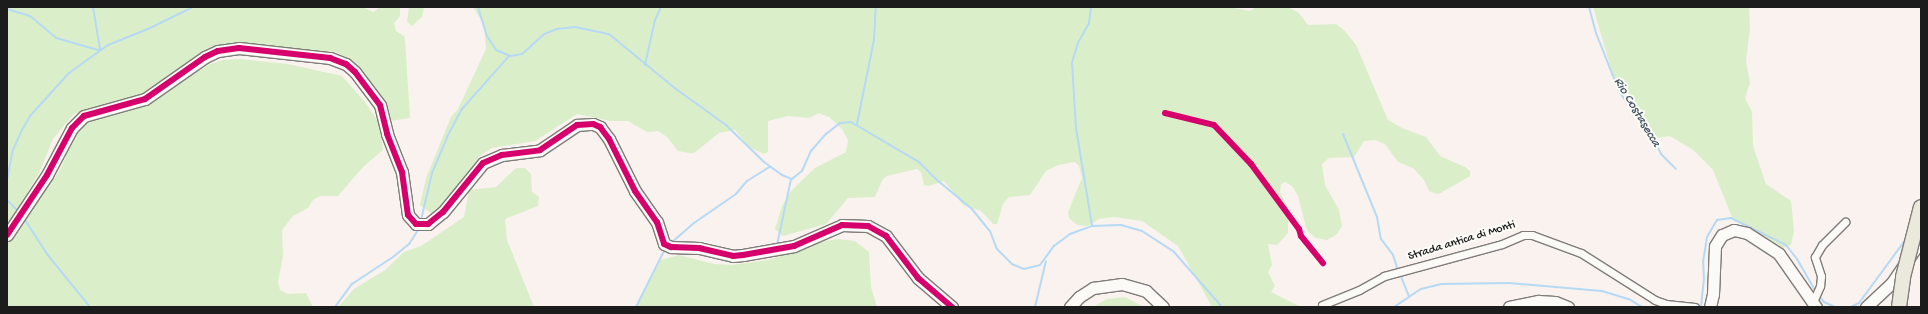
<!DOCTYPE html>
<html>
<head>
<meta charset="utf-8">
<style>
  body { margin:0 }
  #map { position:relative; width:1928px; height:314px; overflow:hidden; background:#f9f2ee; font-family:"Gochi Hand",sans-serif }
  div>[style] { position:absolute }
  .green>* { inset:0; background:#daefc9 }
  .stream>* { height:2px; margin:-1px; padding:0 1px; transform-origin:1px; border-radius:1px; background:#b6d9f4 }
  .roads { filter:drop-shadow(1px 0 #7f7c7a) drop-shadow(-1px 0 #7f7c7a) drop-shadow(0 1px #7f7c7a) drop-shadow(0 -1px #7f7c7a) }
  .street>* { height:7px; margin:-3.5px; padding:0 3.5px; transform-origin:3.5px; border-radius:3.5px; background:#fbfaf7 }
  .secondary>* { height:11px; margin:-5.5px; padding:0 5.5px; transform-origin:5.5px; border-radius:5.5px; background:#fbfaf7 }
  .bridges { filter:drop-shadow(1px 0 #7f7c7a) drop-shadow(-1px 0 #7f7c7a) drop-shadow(0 1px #7f7c7a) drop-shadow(0 -1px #7f7c7a) }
  .highway-bridge>* { height:14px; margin:-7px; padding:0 7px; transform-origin:7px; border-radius:7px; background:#ebe9db }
  .cycleway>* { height:6px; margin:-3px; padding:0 3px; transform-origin:3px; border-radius:3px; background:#d6006c }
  span { translate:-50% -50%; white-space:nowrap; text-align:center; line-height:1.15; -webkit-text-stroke:4px #fdfcf7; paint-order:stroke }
  .street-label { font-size:12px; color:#1c1c1c }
  .water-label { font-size:13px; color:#485a69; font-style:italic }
  .frame { position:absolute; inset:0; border:8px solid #1c1c1c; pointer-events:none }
</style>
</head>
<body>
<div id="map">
  <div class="green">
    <div style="clip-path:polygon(7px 7px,363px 7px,373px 12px,380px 7px,400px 7px,400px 16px,394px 23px,396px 31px,404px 36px,405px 40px,410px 118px,390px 121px,385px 100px,350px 60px,336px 52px,230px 46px,146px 93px,74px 114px,53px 139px,39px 173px,7px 226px)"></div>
    <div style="clip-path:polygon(409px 7px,424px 7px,422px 17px,412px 26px,407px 22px)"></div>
    <div style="clip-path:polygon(473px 7px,1229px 7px,1250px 11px,1256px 7px,1288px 7px,1298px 12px,1308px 25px,1336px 24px,1344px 30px,1356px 45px,1388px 120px,1402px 128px,1426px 137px,1440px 156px,1465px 167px,1470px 171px,1470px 176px,1439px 194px,1434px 193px,1429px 191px,1424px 180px,1413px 168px,1398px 162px,1385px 144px,1375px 140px,1364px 141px,1354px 157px,1329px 158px,1322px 164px,1325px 185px,1339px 210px,1342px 226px,1336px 235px,1327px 240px,1316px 238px,1307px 231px,1298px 196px,1292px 186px,1285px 182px,1281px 184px,1280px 192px,1288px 208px,1288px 233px,1277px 245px,1268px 244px,1272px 265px,1268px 272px,1275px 286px,1271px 292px,1299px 306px,1310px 307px,1212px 307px,1178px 246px,1142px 221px,1114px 217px,1099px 219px,1088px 226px,1077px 225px,1069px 218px,1068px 212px,1082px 178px,1079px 166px,1075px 162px,1058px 165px,1046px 171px,1030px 195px,1009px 197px,1003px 204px,997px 224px,993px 224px,981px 211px,963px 205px,944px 181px,929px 186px,924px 185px,921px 172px,917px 169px,887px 176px,883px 179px,875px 197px,848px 198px,826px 224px,783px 236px,775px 229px,782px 206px,791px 191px,815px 168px,846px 152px,848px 140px,842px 129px,829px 117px,819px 113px,810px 118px,788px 116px,768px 121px,768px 152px,764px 154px,749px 147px,735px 130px,719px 133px,694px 153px,689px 153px,678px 151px,667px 137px,658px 131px,647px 132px,628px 121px,610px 121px,577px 114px,535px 141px,492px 148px,480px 156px,439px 210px,432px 214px,420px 205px,426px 178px,451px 117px,458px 109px,486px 49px,484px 25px)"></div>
    <div style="clip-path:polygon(1593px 7px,1749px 7px,1750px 28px,1746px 61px,1750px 83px,1745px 98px,1752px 112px,1753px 146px,1766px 184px,1791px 201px,1794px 231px,1791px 245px,1783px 248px,1732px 217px,1713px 170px,1693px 150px,1670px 136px,1650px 139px,1646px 135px,1642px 118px,1621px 95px,1616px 86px)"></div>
    <div style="clip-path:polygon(240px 59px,288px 64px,342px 76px,365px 102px,380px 124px,383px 150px,363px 167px,338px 196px,320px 196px,313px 200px,308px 208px,293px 216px,282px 230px,283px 256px,278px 282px,280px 290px,288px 294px,306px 293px,313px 307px,7px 307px,7px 240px,58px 173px,66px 157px,63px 148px,80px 126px,97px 116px,151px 100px,210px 64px,223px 60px)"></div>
    <div style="clip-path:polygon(516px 168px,525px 168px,531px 174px,532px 192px,539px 197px,538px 206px,505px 219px,507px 240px,534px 307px,338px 307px,354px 289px,385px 270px,404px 252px,421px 246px,464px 217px,469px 190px,496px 187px)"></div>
    <div style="clip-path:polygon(838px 239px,855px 241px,869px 252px,871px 287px,877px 307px,635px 307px,661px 260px,679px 255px,714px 264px,732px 265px,768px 260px,820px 242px)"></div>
    <div style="clip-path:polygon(1125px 297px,1144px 307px,1093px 307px,1107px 299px)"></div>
  </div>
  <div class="stream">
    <div style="left:93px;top:7px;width:43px;rotate:80.5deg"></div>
    <div style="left:478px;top:7px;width:30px;rotate:73deg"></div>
    <div style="left:487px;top:36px;width:17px;rotate:57deg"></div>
    <div style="left:496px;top:50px;width:15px;rotate:23deg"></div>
    <div style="left:510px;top:56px;width:12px;rotate:-9deg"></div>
    <div style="left:522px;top:54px;width:30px;rotate:-42deg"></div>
    <div style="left:544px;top:34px;width:14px;rotate:-21deg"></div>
    <div style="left:557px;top:29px;width:18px;rotate:-6deg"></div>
    <div style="left:575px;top:27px;width:35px;rotate:12deg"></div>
    <div style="left:609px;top:34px;width:87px;rotate:39.4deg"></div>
    <div style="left:676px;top:89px;width:62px;rotate:35.8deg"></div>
    <div style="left:726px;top:125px;width:53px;rotate:44.2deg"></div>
    <div style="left:764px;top:162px;width:22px;rotate:36deg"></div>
    <div style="left:782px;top:175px;width:11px;rotate:22deg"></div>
    <div style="left:792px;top:179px;width:13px;rotate:-39deg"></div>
    <div style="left:802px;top:171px;width:22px;rotate:-66deg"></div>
    <div style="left:811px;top:151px;width:23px;rotate:-49deg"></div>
    <div style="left:826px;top:134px;width:18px;rotate:-38deg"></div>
    <div style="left:840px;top:123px;width:11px;rotate:-5deg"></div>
    <div style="left:851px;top:122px;width:79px;rotate:30.5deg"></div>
    <div style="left:919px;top:162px;width:25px;rotate:45deg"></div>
    <div style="left:937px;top:180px;width:45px;rotate:39.6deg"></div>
    <div style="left:972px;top:209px;width:28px;rotate:51deg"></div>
    <div style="left:990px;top:231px;width:19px;rotate:69deg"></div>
    <div style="left:997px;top:249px;width:21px;rotate:45deg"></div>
    <div style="left:1012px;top:264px;width:13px;rotate:23deg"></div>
    <div style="left:1024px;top:269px;width:16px;rotate:-14deg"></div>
    <div style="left:1040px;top:265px;width:24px;rotate:-54deg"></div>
    <div style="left:1054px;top:246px;width:20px;rotate:-37deg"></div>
    <div style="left:1070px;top:234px;width:23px;rotate:-20deg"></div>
    <div style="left:1092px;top:226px;width:29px;rotate:-2deg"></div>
    <div style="left:1121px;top:225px;width:22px;rotate:16deg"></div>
    <div style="left:1142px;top:231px;width:38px;rotate:33deg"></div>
    <div style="left:1174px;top:252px;width:73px;rotate:48.9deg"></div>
    <div style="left:1091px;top:7px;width:16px;rotate:97deg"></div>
    <div style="left:1089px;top:23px;width:23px;rotate:119deg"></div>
    <div style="left:1078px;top:43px;width:21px;rotate:107deg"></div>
    <div style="left:1072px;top:63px;width:65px;rotate:86.5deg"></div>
    <div style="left:1076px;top:128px;width:99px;rotate:80.7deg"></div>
    <div style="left:1589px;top:7px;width:27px;rotate:75deg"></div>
    <div style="left:1596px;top:33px;width:62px;rotate:68.4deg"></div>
    <div style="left:1619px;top:91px;width:36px;rotate:56deg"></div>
    <div style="left:1639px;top:121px;width:14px;rotate:45deg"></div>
    <div style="left:1649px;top:131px;width:26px;rotate:62deg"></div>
    <div style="left:1661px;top:154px;width:21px;rotate:45deg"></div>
    <div style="left:7px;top:9px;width:24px;rotate:17deg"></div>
    <div style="left:30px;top:16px;width:34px;rotate:40deg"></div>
    <div style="left:56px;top:38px;width:44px;rotate:15.9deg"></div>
    <div style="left:645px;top:65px;width:46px;rotate:-77.5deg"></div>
    <div style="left:655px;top:20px;width:14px;rotate:-65deg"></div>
    <div style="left:857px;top:124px;width:86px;rotate:-78.6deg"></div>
    <div style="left:874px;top:40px;width:33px;rotate:-87deg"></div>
    <div style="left:1343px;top:134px;width:90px;rotate:67.7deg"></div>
    <div style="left:1377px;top:217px;width:22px;rotate:80deg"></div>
    <div style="left:1381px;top:239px;width:20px;rotate:53deg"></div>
    <div style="left:1393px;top:255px;width:16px;rotate:72deg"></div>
    <div style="left:7px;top:180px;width:31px;rotate:-79deg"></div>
    <div style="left:13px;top:150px;width:22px;rotate:-66deg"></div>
    <div style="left:22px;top:130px;width:16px;rotate:-60deg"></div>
    <div style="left:30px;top:116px;width:58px;rotate:-47.8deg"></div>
    <div style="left:69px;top:73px;width:48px;rotate:-35.7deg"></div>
    <div style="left:108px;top:45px;width:43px;rotate:-21.8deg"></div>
    <div style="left:148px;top:29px;width:50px;rotate:-26.1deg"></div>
    <div style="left:7px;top:200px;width:17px;rotate:45deg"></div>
    <div style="left:23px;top:217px;width:44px;rotate:57deg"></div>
    <div style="left:47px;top:254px;width:68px;rotate:50.9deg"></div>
    <div style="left:421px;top:220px;width:48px;rotate:-76.8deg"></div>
    <div style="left:432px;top:173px;width:39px;rotate:-67deg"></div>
    <div style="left:447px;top:137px;width:32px;rotate:-62deg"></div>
    <div style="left:462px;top:109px;width:71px;rotate:-48.4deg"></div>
    <div style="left:671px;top:243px;width:30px;rotate:-41deg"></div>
    <div style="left:694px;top:223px;width:51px;rotate:-34.6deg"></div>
    <div style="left:736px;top:194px;width:17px;rotate:-50deg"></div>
    <div style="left:747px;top:181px;width:26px;rotate:-32deg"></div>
    <div style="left:777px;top:245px;width:67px;rotate:-78deg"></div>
    <div style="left:1400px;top:274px;width:24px;rotate:68deg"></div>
    <div style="left:1819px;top:296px;width:8px;rotate:50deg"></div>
    <div style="left:1824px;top:302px;width:12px;rotate:24deg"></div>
    <div style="left:335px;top:307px;width:29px;rotate:-54deg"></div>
    <div style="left:352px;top:284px;width:49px;rotate:-33.4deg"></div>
    <div style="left:393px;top:257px;width:21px;rotate:-39deg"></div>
    <div style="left:409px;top:244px;width:17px;rotate:-57deg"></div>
    <div style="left:636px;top:307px;width:65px;rotate:-63.4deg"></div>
    <div style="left:1035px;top:307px;width:47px;rotate:-76.6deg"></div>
    <div style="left:1394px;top:307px;width:32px;rotate:-34deg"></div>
    <div style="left:1421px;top:289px;width:21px;rotate:-14deg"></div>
    <div style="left:1441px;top:284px;width:68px;rotate:-0.8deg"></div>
    <div style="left:1509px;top:283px;width:93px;rotate:4.9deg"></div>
    <div style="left:1602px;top:291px;width:28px;rotate:17deg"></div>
    <div style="left:1629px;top:299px;width:15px;rotate:32deg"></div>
    <div style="left:1701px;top:307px;width:28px;rotate:-84deg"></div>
    <div style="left:1704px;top:279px;width:17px;rotate:-93deg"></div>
    <div style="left:1703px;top:262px;width:25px;rotate:-81deg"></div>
    <div style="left:1707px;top:237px;width:20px;rotate:-60deg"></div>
    <div style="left:1717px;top:220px;width:14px;rotate:-8deg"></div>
    <div style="left:1731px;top:218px;width:61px;rotate:26.1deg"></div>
    <div style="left:1786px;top:245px;width:18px;rotate:52deg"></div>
    <div style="left:1797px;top:259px;width:38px;rotate:60deg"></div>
    <div style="left:1851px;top:307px;width:9px;rotate:-27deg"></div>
    <div style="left:1859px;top:303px;width:79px;rotate:-53.7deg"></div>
  </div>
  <div class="roads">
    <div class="street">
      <div style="left:1812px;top:304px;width:20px;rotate:-66deg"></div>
      <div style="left:1820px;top:286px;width:10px;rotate:-84deg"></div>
      <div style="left:1821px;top:276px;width:20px;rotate:-108deg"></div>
      <div style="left:1815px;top:257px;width:14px;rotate:-60deg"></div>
      <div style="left:1822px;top:245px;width:33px;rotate:-45deg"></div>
      <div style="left:1322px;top:305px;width:40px;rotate:-22deg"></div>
      <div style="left:1359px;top:290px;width:29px;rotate:-29deg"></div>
      <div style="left:1384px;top:276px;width:122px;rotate:-15.2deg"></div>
      <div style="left:1502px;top:244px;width:23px;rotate:-23deg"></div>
      <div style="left:1523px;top:235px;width:9px"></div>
      <div style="left:1532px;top:235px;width:52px;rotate:20.2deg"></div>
      <div style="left:1581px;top:253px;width:88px;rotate:32.4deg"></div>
      <div style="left:1655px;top:300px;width:12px;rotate:20deg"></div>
      <div style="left:1666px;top:304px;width:29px;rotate:6deg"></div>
    </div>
    <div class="secondary">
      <div style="left:7px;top:235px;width:72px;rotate:-56.3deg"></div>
      <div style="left:47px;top:175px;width:53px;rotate:-62deg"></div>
      <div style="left:72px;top:128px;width:17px;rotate:-45deg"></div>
      <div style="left:84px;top:116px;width:63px;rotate:-15.6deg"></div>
      <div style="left:145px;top:99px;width:73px;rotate:-35deg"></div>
      <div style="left:205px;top:57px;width:14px;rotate:-25deg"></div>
      <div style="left:218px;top:51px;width:21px;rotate:-8deg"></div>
      <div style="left:239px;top:48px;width:92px;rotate:6.3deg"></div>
      <div style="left:330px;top:58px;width:17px;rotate:21deg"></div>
      <div style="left:346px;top:64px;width:12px;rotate:42deg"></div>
      <div style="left:355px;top:72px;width:41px;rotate:52.9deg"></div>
      <div style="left:380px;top:105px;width:30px;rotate:76deg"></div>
      <div style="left:387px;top:134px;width:41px;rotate:68.5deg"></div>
      <div style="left:402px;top:172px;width:43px;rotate:82.1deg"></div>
      <div style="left:408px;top:215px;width:12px;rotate:48deg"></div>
      <div style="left:416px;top:224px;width:12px"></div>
      <div style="left:428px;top:224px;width:19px;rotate:-39deg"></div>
      <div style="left:443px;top:212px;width:63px;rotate:-50.8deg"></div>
      <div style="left:483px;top:163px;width:21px;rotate:-23deg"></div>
      <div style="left:502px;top:155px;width:38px;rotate:-7deg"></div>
      <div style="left:540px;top:150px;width:45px;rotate:-34deg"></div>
      <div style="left:577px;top:125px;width:16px;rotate:-4deg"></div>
      <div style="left:593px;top:124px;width:8px;rotate:23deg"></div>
      <div style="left:600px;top:127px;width:15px;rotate:53deg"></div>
      <div style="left:609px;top:139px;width:58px;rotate:63.4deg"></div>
      <div style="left:635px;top:191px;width:38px;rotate:55deg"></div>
      <div style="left:657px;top:222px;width:23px;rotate:72deg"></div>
      <div style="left:664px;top:244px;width:8px;rotate:23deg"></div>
      <div style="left:671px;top:247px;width:28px;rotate:2deg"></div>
      <div style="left:699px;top:248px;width:35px;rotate:13deg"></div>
      <div style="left:733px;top:256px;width:10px;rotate:-6deg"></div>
      <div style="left:743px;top:255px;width:52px;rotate:-10deg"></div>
      <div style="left:794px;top:246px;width:52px;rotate:-23.6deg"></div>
      <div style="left:842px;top:225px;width:26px;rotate:2deg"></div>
      <div style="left:868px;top:226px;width:21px;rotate:29deg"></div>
      <div style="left:886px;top:236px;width:53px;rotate:52.7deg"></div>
      <div style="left:918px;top:278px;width:45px;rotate:40.5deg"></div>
      <div style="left:1070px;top:307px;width:13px;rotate:-48deg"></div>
      <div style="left:1079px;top:297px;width:17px;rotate:-33deg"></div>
      <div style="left:1093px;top:288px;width:29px;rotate:-8deg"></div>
      <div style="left:1122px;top:284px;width:25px;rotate:16deg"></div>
      <div style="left:1146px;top:291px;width:23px;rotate:43deg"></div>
      <div style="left:1509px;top:307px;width:30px;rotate:-12deg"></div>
      <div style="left:1538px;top:301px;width:17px;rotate:3deg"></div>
      <div style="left:1555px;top:302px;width:14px;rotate:21deg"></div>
      <div style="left:1710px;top:307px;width:13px;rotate:-77deg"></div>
      <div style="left:1713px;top:294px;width:48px;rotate:-87.6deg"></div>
      <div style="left:1715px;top:246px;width:13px;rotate:-58deg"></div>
      <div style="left:1722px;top:235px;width:13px;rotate:-23deg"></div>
      <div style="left:1734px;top:230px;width:13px;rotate:13deg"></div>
      <div style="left:1747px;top:233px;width:38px;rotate:33deg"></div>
      <div style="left:1779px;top:254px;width:65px;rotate:55.1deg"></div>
      <div style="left:1866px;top:307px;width:34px;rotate:-43deg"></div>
      <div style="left:1891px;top:284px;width:53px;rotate:-55.7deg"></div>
    </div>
  </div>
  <div class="bridges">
    <div class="highway-bridge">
      <div style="left:1899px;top:307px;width:30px;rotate:-82deg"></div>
      <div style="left:1903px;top:277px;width:72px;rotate:-75.6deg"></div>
    </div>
  </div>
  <div class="cycleway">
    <div style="left:1165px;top:113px;width:50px;rotate:13.8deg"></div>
    <div style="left:1214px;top:125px;width:54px;rotate:46.5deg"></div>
    <div style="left:1251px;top:164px;width:81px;rotate:53.6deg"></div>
    <div style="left:1299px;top:229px;width:7px;rotate:74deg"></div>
    <div style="left:1301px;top:236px;width:35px;rotate:51deg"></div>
    <div style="left:7px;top:235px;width:72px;rotate:-56.3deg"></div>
    <div style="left:47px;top:175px;width:53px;rotate:-62deg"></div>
    <div style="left:72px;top:128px;width:17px;rotate:-45deg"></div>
    <div style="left:84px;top:116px;width:63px;rotate:-15.6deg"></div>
    <div style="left:145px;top:99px;width:73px;rotate:-35deg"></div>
    <div style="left:205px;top:57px;width:14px;rotate:-25deg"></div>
    <div style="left:218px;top:51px;width:21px;rotate:-8deg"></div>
    <div style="left:239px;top:48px;width:92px;rotate:6.3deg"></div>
    <div style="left:330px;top:58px;width:17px;rotate:21deg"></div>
    <div style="left:346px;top:64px;width:12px;rotate:42deg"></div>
    <div style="left:355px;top:72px;width:41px;rotate:52.9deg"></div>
    <div style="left:380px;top:105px;width:30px;rotate:76deg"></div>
    <div style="left:387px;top:134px;width:41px;rotate:68.5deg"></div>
    <div style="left:402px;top:172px;width:43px;rotate:82.1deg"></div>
    <div style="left:408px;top:215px;width:12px;rotate:48deg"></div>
    <div style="left:416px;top:224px;width:12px"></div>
    <div style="left:428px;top:224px;width:19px;rotate:-39deg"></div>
    <div style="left:443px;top:212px;width:63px;rotate:-50.8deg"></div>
    <div style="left:483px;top:163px;width:21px;rotate:-23deg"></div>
    <div style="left:502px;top:155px;width:38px;rotate:-7deg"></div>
    <div style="left:540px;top:150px;width:45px;rotate:-34deg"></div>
    <div style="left:577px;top:125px;width:16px;rotate:-4deg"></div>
    <div style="left:593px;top:124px;width:8px;rotate:23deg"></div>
    <div style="left:600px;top:127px;width:15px;rotate:53deg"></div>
    <div style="left:609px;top:139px;width:58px;rotate:63.4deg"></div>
    <div style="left:635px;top:191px;width:38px;rotate:55deg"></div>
    <div style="left:657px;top:222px;width:23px;rotate:72deg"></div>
    <div style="left:664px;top:244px;width:8px;rotate:23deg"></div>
    <div style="left:671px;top:247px;width:28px;rotate:2deg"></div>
    <div style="left:699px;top:248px;width:35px;rotate:13deg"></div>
    <div style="left:733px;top:256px;width:10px;rotate:-6deg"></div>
    <div style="left:743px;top:255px;width:52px;rotate:-10deg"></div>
    <div style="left:794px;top:246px;width:52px;rotate:-23.6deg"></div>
    <div style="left:842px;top:225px;width:26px;rotate:2deg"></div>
    <div style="left:868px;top:226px;width:21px;rotate:29deg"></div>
    <div style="left:886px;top:236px;width:53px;rotate:52.7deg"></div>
    <div style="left:918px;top:278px;width:45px;rotate:40.5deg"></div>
  </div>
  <div class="street-label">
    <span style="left:1462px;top:242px;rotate:-17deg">Strada antica di Monti</span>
  </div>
  <div class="water-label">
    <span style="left:1636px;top:113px;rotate:59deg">Rio Costasecca</span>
  </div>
  <div class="frame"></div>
</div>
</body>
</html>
